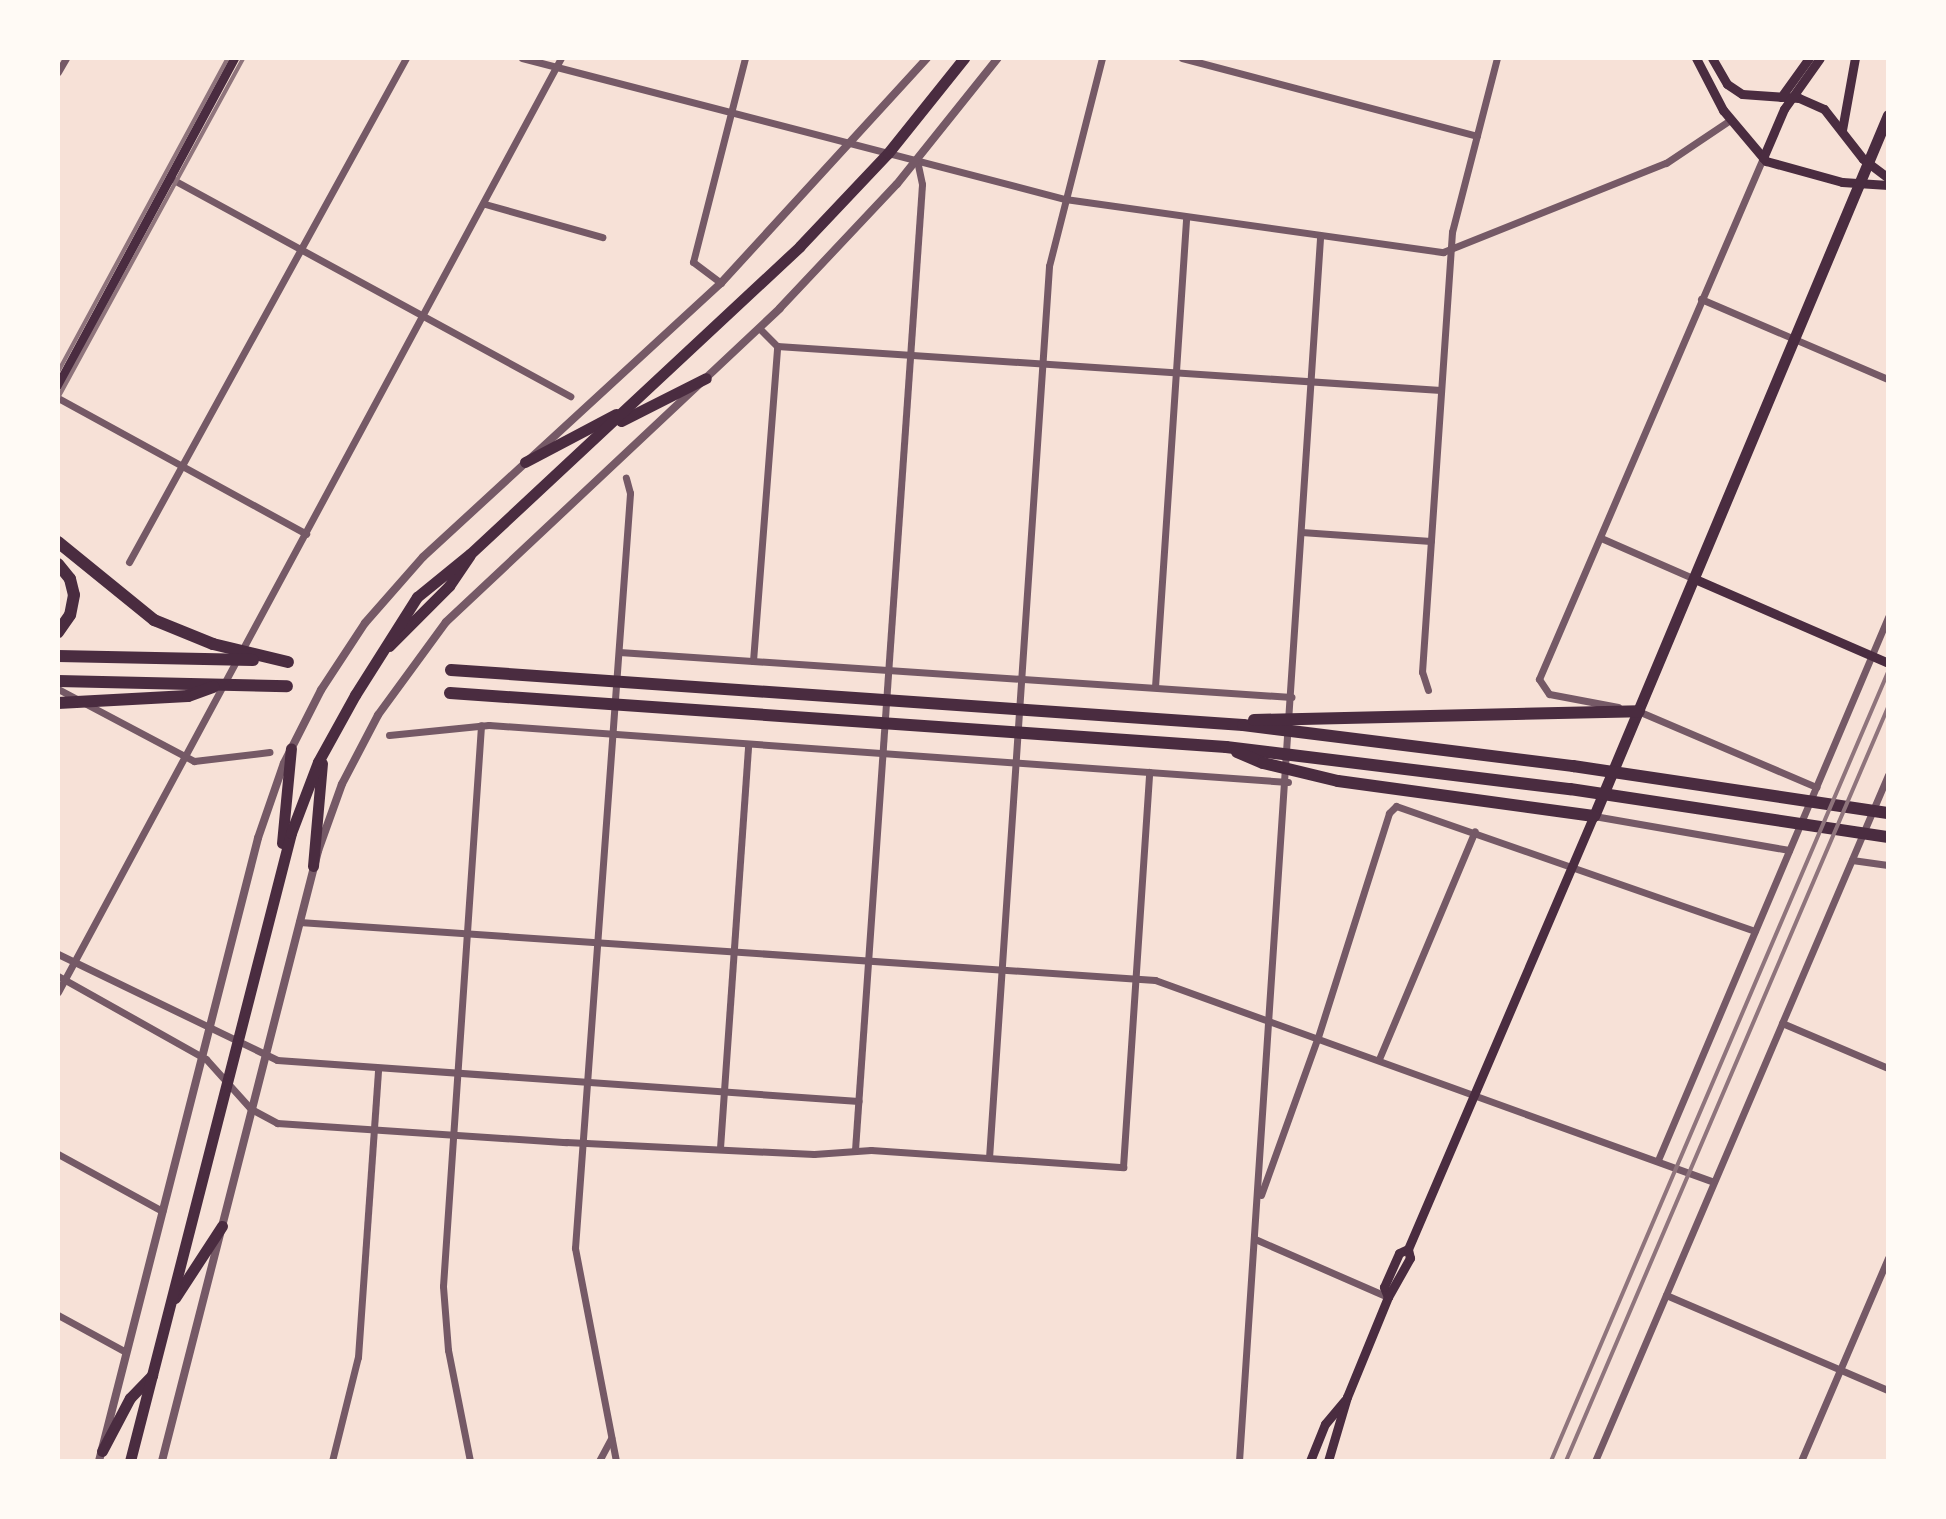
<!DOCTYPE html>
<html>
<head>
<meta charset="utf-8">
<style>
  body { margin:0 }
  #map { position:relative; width:1946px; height:1519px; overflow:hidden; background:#f7e1d7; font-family:"Work Sans",sans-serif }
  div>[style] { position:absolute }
  .minor>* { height:7px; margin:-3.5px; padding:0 3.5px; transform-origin:3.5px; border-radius:3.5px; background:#755966 }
  .tertiary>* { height:8px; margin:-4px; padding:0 4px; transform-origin:4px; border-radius:4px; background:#755966 }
  .secondary>* { height:9px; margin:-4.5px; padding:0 4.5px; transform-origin:4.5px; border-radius:4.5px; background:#4a2c40 }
  .primary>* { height:11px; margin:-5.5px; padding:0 5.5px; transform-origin:5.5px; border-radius:5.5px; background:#4a2c40 }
  .motorway>* { height:12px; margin:-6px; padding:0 6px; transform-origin:6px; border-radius:6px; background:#4a2c40 }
  .rail>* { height:4px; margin:-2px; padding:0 2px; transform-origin:2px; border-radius:2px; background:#8f747c }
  span { translate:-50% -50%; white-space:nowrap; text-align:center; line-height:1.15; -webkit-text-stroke:6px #fffaf5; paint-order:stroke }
  .frame { position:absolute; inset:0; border:60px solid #fffaf5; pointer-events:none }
</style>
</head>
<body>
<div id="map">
  <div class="minor">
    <div style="left:522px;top:58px;width:561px;rotate:14.56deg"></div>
    <div style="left:1065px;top:199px;width:382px;rotate:8deg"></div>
    <div style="left:1443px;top:252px;width:240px;rotate:-21.8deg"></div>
    <div style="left:1666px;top:163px;width:77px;rotate:-33.9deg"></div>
    <div style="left:1182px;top:58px;width:305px;rotate:14.8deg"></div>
    <div style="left:58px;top:72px;width:16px;rotate:-60deg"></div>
    <div style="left:170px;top:178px;width:456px;rotate:28.6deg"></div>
    <div style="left:485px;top:204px;width:122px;rotate:15.8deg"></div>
    <div style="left:721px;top:283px;width:35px;rotate:-143deg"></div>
    <div style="left:693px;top:262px;width:211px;rotate:-75.7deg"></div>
    <div style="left:1701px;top:299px;width:203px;rotate:23.2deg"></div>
    <div style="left:759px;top:328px;width:25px;rotate:45deg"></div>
    <div style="left:777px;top:346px;width:665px;rotate:3.79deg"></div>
    <div style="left:58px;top:398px;width:283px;rotate:28.7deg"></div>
    <div style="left:1301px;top:532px;width:130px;rotate:4deg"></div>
    <div style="left:1601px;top:538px;width:103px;rotate:23.6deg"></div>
    <div style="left:129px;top:562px;width:575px;rotate:-61.21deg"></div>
    <div style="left:619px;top:652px;width:674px;rotate:3.83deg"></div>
    <div style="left:753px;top:661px;width:316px;rotate:-85.6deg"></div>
    <div style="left:1155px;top:687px;width:470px;rotate:-86.2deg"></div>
    <div style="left:58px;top:689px;width:154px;rotate:27.9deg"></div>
    <div style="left:194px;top:761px;width:76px;rotate:-6.8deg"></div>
    <div style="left:1428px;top:690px;width:19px;rotate:-108deg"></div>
    <div style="left:1422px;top:672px;width:441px;rotate:-86.1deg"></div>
    <div style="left:1452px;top:232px;width:180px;rotate:-75.5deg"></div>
    <div style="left:1618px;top:707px;width:70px;rotate:-169.3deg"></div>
    <div style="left:1549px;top:694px;width:18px;rotate:-124deg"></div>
    <div style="left:1539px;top:679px;width:567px;rotate:-66.74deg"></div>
    <div style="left:1638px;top:711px;width:194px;rotate:23.1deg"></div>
    <div style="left:389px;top:735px;width:100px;rotate:-5.7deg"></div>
    <div style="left:489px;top:725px;width:801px;rotate:4.08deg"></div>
    <div style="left:1594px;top:816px;width:198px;rotate:9.9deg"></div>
    <div style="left:1852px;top:860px;width:36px;rotate:8deg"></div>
    <div style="left:299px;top:922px;width:858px;rotate:3.88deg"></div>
    <div style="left:1155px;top:980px;width:594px;rotate:19.87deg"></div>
    <div style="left:58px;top:954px;width:243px;rotate:25.8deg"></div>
    <div style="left:277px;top:1060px;width:583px;rotate:4.03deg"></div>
    <div style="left:58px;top:976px;width:170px;rotate:29.3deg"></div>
    <div style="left:206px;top:1059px;width:67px;rotate:48deg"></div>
    <div style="left:251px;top:1109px;width:30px;rotate:28deg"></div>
    <div style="left:277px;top:1123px;width:290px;rotate:3.8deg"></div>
    <div style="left:566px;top:1142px;width:248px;rotate:2.8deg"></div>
    <div style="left:814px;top:1154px;width:57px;rotate:-4deg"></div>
    <div style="left:871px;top:1150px;width:253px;rotate:3.9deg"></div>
    <div style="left:1123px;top:1167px;width:396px;rotate:-86.2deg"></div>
    <div style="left:58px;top:992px;width:1061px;rotate:-61.7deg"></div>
    <div style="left:1782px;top:1023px;width:115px;rotate:23deg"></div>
    <div style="left:1379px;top:1059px;width:247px;rotate:-67.2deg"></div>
    <div style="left:720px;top:1148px;width:403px;rotate:-86deg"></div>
    <div style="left:855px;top:1150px;width:968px;rotate:-86.03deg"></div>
    <div style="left:922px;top:184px;width:24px;rotate:-102deg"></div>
    <div style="left:58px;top:1154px;width:119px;rotate:28.7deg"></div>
    <div style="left:989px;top:1158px;width:894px;rotate:-86.15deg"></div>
    <div style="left:1049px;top:266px;width:215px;rotate:-75.7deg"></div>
    <div style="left:1658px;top:1160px;width:590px;rotate:-67.04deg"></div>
    <div style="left:1261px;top:1195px;width:168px;rotate:-70.2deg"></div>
    <div style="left:1318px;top:1037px;width:235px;rotate:-72.4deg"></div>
    <div style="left:1389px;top:813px;width:10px;rotate:-45deg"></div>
    <div style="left:1396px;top:806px;width:380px;rotate:19.2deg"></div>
    <div style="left:1255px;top:1239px;width:145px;rotate:23.6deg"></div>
    <div style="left:1666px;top:1295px;width:241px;rotate:23.2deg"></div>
    <div style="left:58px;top:1315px;width:77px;rotate:28.6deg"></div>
    <div style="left:332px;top:1461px;width:107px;rotate:-76deg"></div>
    <div style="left:358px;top:1357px;width:289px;rotate:-86deg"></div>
    <div style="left:470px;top:1461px;width:113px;rotate:-101.2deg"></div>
    <div style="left:448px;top:1350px;width:64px;rotate:-94.5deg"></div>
    <div style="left:443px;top:1286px;width:562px;rotate:-86.12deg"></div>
    <div style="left:599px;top:1461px;width:26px;rotate:-62deg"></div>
    <div style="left:616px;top:1461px;width:217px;rotate:-100.9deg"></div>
    <div style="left:575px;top:1248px;width:757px;rotate:-85.83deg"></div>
    <div style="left:630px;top:493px;width:16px;rotate:-105deg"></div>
    <div style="left:1239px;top:1461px;width:1227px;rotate:-86.21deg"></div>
    <div style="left:1595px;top:1461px;width:746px;rotate:-66.87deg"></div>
    <div style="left:1801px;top:1461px;width:221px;rotate:-66.8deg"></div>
  </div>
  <div class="tertiary">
    <div style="left:99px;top:1461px;width:643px;rotate:-75.68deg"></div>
    <div style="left:258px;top:838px;width:79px;rotate:-70.9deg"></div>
    <div style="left:284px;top:763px;width:82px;rotate:-63.1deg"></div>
    <div style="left:321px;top:690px;width:80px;rotate:-56.7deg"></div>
    <div style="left:365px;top:623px;width:88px;rotate:-48.7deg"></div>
    <div style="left:423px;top:557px;width:405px;rotate:-42.6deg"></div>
    <div style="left:721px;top:283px;width:305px;rotate:-47.5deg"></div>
    <div style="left:162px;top:1461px;width:630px;rotate:-75.65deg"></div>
    <div style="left:318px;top:851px;width:71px;rotate:-70.3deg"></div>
    <div style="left:342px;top:784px;width:78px;rotate:-62.4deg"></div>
    <div style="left:378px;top:715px;width:115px;rotate:-53.8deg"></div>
    <div style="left:446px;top:622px;width:458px;rotate:-43.2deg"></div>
    <div style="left:780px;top:308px;width:170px;rotate:-46.7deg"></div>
    <div style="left:897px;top:184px;width:161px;rotate:-51.3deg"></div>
  </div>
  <div class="secondary">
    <div style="left:1696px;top:58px;width:59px;rotate:62.6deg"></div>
    <div style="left:1723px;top:110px;width:67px;rotate:49.9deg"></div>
    <div style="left:1766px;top:161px;width:79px;rotate:15.4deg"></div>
    <div style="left:1842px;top:182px;width:46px;rotate:3.7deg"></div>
    <div style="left:1712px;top:58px;width:30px;rotate:60deg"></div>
    <div style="left:1727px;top:84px;width:18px;rotate:34deg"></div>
    <div style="left:1742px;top:94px;width:57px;rotate:4deg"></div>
    <div style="left:1799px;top:98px;width:27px;rotate:24deg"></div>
    <div style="left:1824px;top:109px;width:63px;rotate:52deg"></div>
    <div style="left:1863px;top:159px;width:31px;rotate:37deg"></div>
    <div style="left:1781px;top:97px;width:48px;rotate:-54.3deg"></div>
    <div style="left:1842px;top:130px;width:73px;rotate:-79.8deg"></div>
    <div style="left:1763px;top:158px;width:53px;rotate:-66.8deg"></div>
    <div style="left:1784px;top:109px;width:62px;rotate:-54.8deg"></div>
    <div style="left:58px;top:385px;width:371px;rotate:-61.7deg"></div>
    <div style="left:1695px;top:579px;width:210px;rotate:23.5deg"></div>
    <div style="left:1388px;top:1297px;width:11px;rotate:-112deg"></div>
    <div style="left:1384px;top:1287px;width:37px;rotate:-66deg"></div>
    <div style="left:1399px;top:1253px;width:10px;rotate:-24deg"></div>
    <div style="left:1310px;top:1461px;width:40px;rotate:-68deg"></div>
    <div style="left:1325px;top:1424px;width:31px;rotate:-50deg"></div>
    <div style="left:1328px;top:1461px;width:67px;rotate:-73.5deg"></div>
    <div style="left:1347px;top:1397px;width:108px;rotate:-67.7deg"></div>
    <div style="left:1388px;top:1297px;width:45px;rotate:-60.6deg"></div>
    <div style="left:1410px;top:1258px;width:9px;rotate:-103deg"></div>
    <div style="left:1408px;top:1249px;width:471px;rotate:-66.8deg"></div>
  </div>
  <div class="primary">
    <div style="left:621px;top:421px;width:95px;rotate:-26.8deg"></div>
    <div style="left:525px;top:462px;width:103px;rotate:-27.8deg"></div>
    <div style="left:389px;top:646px;width:85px;rotate:-45deg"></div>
    <div style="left:449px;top:586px;width:37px;rotate:-56deg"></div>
    <div style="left:1594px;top:816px;width:760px;rotate:-67.25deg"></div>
    <div style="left:282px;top:843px;width:95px;rotate:-84.6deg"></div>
    <div style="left:313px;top:866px;width:103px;rotate:-85deg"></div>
    <div style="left:175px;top:1298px;width:86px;rotate:-56.9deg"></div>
    <div style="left:102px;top:1451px;width:60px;rotate:-62.2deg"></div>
    <div style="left:130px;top:1398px;width:32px;rotate:-46deg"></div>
    <div style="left:130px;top:1461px;width:648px;rotate:-75.62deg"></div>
    <div style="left:291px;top:833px;width:76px;rotate:-69.2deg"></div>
    <div style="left:318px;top:762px;width:77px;rotate:-61.1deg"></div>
    <div style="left:355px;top:695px;width:116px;rotate:-57.7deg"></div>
    <div style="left:417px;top:597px;width:68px;rotate:-39.1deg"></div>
    <div style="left:470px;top:554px;width:451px;rotate:-43deg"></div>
    <div style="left:800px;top:246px;width:128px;rotate:-46.6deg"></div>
    <div style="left:888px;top:153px;width:122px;rotate:-51.3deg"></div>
  </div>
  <div class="motorway">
    <div style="left:58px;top:542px;width:124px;rotate:39.1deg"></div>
    <div style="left:154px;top:620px;width:64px;rotate:22.1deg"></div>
    <div style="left:213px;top:644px;width:77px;rotate:13.5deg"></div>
    <div style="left:58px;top:564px;width:19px;rotate:51deg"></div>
    <div style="left:70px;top:579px;width:16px;rotate:76deg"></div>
    <div style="left:74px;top:595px;width:20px;rotate:101deg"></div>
    <div style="left:70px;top:615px;width:21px;rotate:125deg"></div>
    <div style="left:58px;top:656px;width:195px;rotate:1.2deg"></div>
    <div style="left:451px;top:670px;width:794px;rotate:3.97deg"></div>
    <div style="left:1243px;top:725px;width:333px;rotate:7.1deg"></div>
    <div style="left:1573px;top:766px;width:318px;rotate:8.5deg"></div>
    <div style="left:58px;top:681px;width:229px;rotate:1.3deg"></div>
    <div style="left:450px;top:693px;width:778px;rotate:3.98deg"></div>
    <div style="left:1226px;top:747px;width:347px;rotate:7deg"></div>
    <div style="left:1570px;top:789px;width:322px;rotate:8.6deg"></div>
    <div style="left:58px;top:703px;width:130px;rotate:-3.1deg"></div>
    <div style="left:188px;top:696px;width:27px;rotate:-20deg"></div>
    <div style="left:1254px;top:720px;width:385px;rotate:-1.3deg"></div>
    <div style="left:1237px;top:752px;width:28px;rotate:23deg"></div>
    <div style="left:1263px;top:763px;width:77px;rotate:13.5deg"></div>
    <div style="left:1338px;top:781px;width:258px;rotate:7.8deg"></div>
  </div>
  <div class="rail">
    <div style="left:58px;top:372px;width:357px;rotate:-61.6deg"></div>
    <div style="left:58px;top:398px;width:387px;rotate:-61.4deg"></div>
    <div style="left:1551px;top:1461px;width:858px;rotate:-66.87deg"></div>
    <div style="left:1566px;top:1461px;width:820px;rotate:-66.87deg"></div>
  </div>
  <div class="frame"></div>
</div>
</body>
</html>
